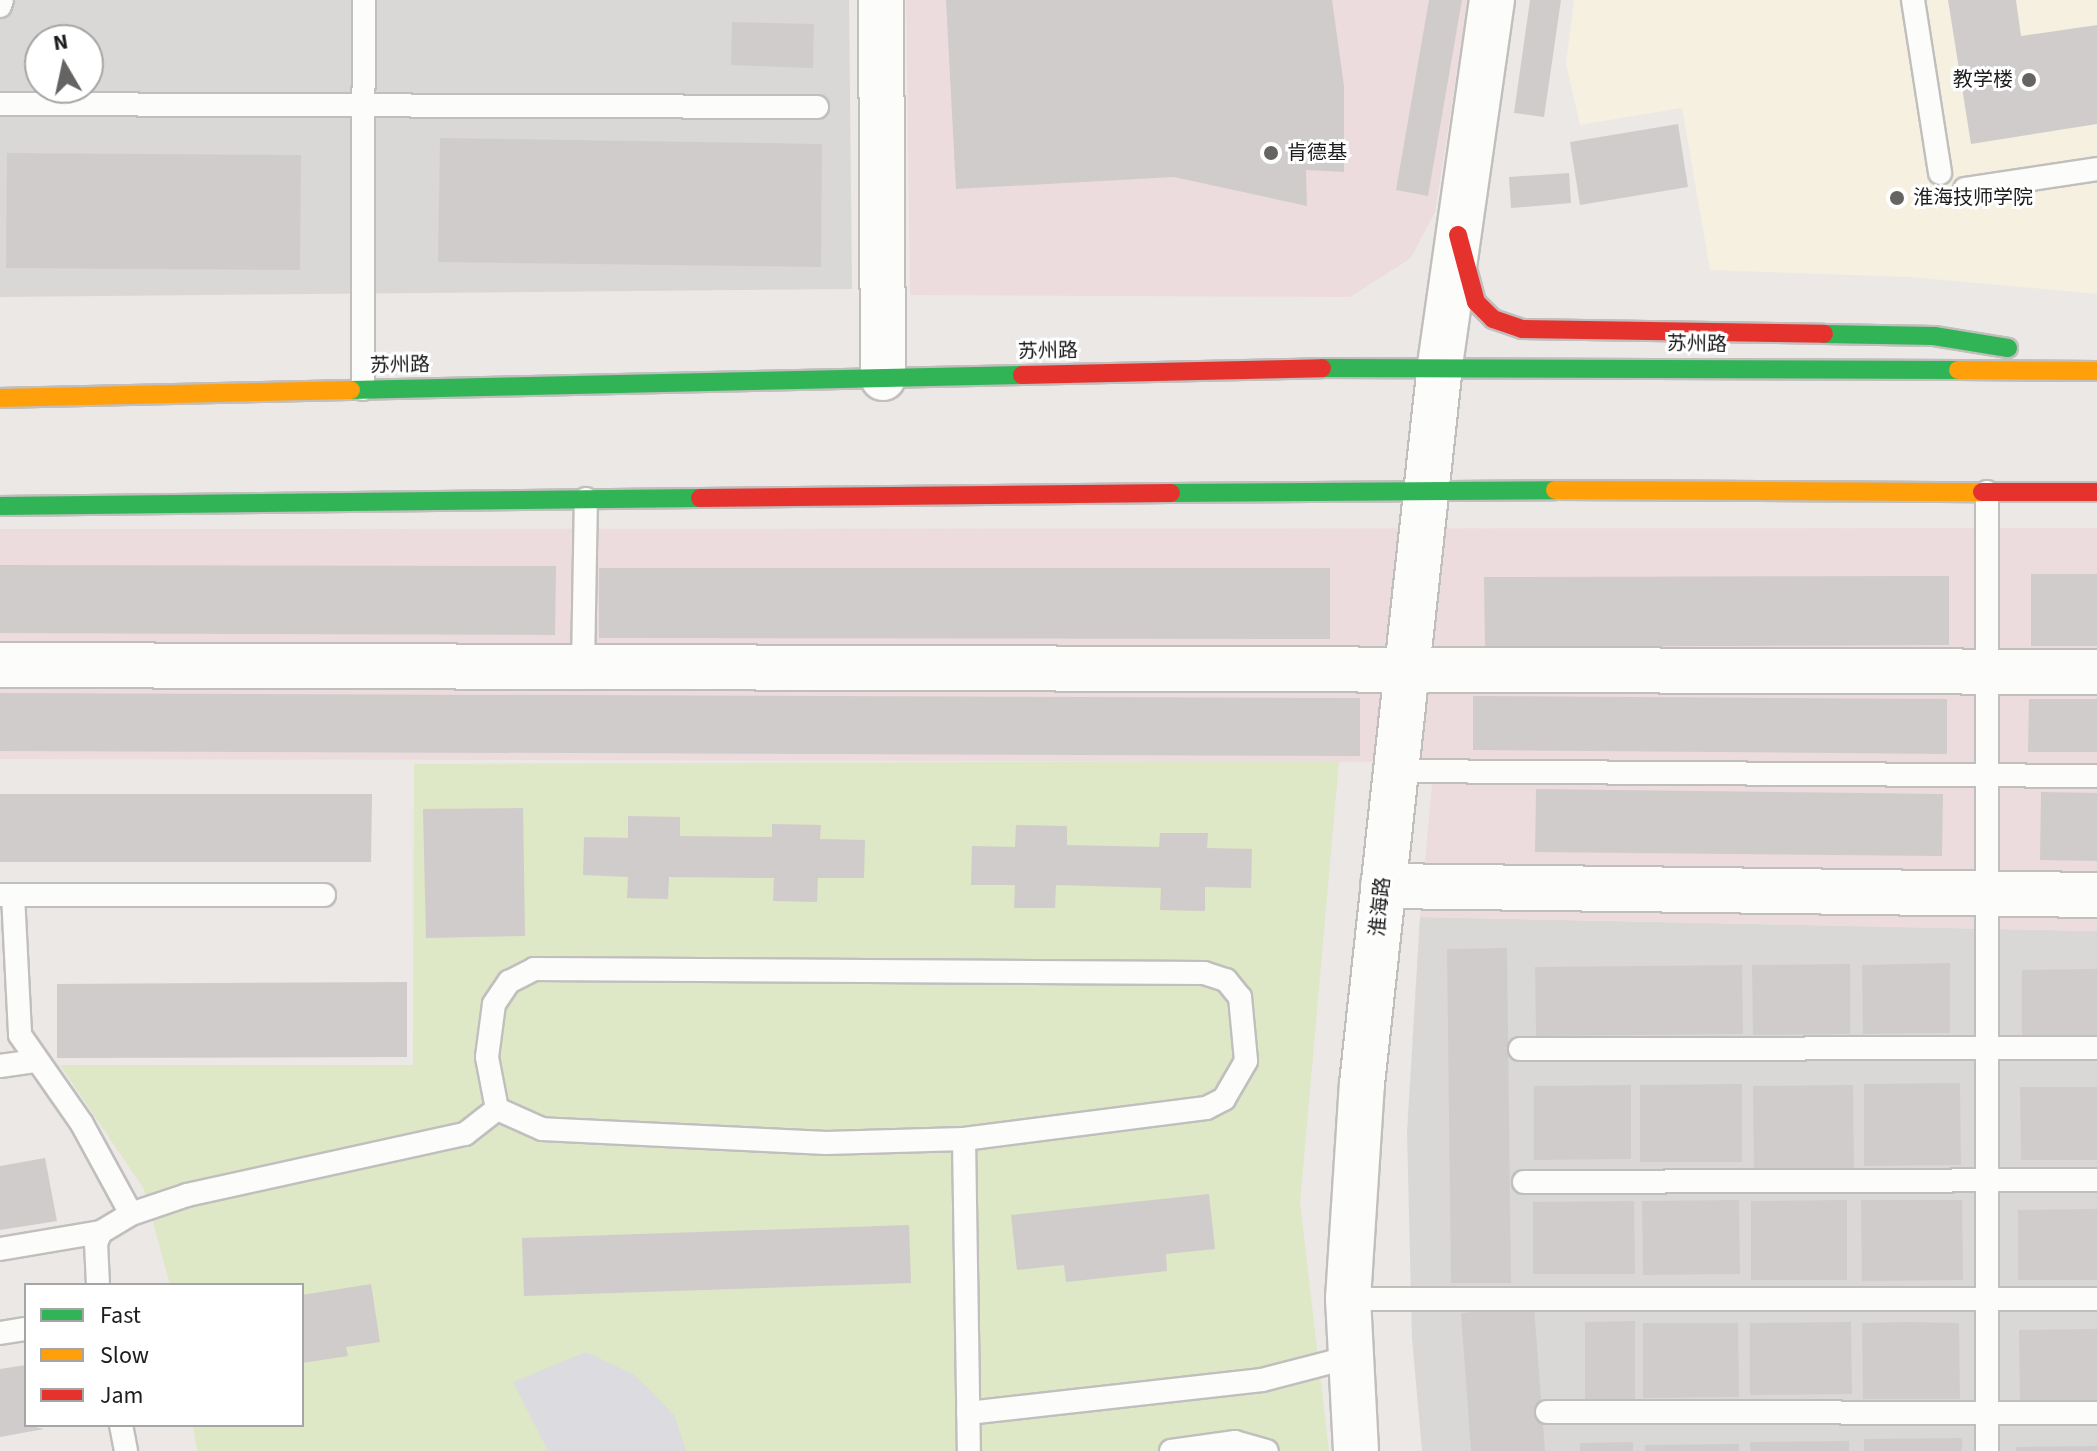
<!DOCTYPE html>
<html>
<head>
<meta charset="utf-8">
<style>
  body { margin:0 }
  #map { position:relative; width:2097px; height:1451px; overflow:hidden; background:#ebe8e6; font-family:"Source Sans 3","Noto Sans SC",sans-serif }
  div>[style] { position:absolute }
  .residential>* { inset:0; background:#dad8d7 }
  .commercial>* { inset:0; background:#eddcde }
  .education>* { inset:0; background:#f5f0e0 }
  .grass>* { inset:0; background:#dee7c6 }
  .plaza>* { inset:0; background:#dcdce0 }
  .building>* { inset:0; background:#d0cccb }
  .roads { filter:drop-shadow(2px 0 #c1bfbe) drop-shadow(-2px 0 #c1bfbe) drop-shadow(0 2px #c1bfbe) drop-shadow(0 -2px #c1bfbe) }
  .lane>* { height:22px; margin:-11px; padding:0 11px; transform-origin:11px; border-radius:11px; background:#fcfcfb }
  .street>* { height:44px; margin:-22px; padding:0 22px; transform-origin:22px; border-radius:22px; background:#fcfcfb }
  .fast>* { height:18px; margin:-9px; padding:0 9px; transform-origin:9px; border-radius:9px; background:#30b455 }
  .slow>* { height:18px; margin:-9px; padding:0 9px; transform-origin:9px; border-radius:9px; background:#ff9f0a }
  .jam>* { height:18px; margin:-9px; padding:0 9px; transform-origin:9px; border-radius:9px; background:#e5322d }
  .dots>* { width:22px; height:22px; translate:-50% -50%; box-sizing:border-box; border:4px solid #fff; border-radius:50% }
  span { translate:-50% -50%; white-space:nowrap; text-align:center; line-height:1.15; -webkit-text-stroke:6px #fff; paint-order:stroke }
  .poi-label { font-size:20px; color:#1d1d1d }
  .right { translate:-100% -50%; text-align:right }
  .left { translate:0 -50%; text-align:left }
  .street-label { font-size:20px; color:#1d1d1d }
  .legend { position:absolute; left:24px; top:1283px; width:280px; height:144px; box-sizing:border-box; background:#fff; border:2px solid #a5a5a5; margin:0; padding:10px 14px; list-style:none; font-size:24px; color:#1d1d1d }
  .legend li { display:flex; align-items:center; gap:16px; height:40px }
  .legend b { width:40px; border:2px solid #a5a5a5 }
  .north { position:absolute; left:24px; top:24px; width:80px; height:80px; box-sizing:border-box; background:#fff; border:2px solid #a5a5a5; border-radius:50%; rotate:351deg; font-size:22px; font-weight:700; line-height:32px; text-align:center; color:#1d1d1d }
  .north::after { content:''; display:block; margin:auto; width:28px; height:36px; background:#656463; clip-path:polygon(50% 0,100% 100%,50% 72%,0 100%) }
</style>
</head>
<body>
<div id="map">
  <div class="residential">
    <div style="clip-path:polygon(evenodd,0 0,849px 0,852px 289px,0 297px,0 0,40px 40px,88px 40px,88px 88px,40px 88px,40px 40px)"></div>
    <div style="clip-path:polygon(1420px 917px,2097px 931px,2097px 1451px,1422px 1451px,1412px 1338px,1407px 1132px)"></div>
  </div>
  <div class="commercial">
    <div style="clip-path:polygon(906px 0,1468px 0,1435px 212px,1411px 258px,1350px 297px,910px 295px)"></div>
    <div style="clip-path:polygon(2097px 528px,2097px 931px,1420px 917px,1434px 762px,0 759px,0 529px)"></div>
  </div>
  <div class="education">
    <div style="clip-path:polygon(1574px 0,2097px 0,2097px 294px,1909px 277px,1710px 270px,1682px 108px,1580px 125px,1566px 63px)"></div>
  </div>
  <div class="grass">
    <div style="clip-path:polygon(1339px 761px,1300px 1203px,1329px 1451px,197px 1451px,193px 1425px,302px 1425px,302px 1285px,170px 1285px,144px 1189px,60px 1065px,413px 1065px,414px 764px)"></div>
  </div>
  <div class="plaza">
    <div style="clip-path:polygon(586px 1352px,633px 1374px,650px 1390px,675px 1416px,686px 1451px,548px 1451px,513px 1382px)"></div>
  </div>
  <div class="building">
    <div style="clip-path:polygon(946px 0,1332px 0,1344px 86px,1344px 172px,1306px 170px,1307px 206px,1174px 177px,956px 189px)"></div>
    <div style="clip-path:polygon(1429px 0,1462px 0,1428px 196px,1396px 190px)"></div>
    <div style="clip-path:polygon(1530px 0,1561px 0,1544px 117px,1514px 113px)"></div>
    <div style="clip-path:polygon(1948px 0,2016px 0,2021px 36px,2097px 25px,2097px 124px,1971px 144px)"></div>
    <div style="clip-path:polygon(732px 22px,814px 24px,813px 68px,731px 65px)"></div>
    <div style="clip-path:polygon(1678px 124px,1688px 187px,1580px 205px,1570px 142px)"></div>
    <div style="clip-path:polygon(440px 138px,822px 144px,821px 267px,438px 262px)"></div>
    <div style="clip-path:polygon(7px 153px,301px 155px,300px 270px,6px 268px)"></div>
    <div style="clip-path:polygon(1569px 173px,1571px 203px,1511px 208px,1509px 177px)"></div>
    <div style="clip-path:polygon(0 565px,556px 566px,555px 635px,0 633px)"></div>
    <div style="clip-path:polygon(599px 568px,1330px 568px,1330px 639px,599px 638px)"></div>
    <div style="clip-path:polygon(2031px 574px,2097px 574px,2097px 646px,2031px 646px)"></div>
    <div style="clip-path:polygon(1949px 576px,1949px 645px,1485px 647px,1484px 577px)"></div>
    <div style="clip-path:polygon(0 693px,1360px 698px,1360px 756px,0 751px)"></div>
    <div style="clip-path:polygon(1473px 696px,1947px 699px,1947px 754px,1473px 750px)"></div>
    <div style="clip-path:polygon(2029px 699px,2097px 699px,2097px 752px,2028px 752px)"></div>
    <div style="clip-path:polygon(1536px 789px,1943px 794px,1942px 856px,1535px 852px)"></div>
    <div style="clip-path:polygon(2041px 792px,2097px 793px,2097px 861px,2040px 860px)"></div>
    <div style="clip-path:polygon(0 794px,372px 794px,371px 862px,0 862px)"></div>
    <div style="clip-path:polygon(523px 808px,525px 936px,426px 938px,423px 809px)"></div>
    <div style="clip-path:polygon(628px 816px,680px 817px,680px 836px,772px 837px,772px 824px,821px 825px,820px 839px,865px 840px,864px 878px,818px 878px,817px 902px,773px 901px,774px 878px,669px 877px,668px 899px,627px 898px,628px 877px,583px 875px,584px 837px,628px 838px)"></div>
    <div style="clip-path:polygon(1016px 825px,1067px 826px,1067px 845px,1159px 847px,1160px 833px,1208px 833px,1207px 848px,1252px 849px,1251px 888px,1205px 887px,1205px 911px,1160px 910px,1161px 888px,1056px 885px,1055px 908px,1014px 908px,1015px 885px,971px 885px,972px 846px,1015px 847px)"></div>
    <div style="clip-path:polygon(1507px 948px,1511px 1283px,1451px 1283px,1447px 949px)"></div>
    <div style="clip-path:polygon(1950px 963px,1950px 1033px,1863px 1034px,1862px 965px)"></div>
    <div style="clip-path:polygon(1850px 964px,1850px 1034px,1753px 1035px,1752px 965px)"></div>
    <div style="clip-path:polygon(1742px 965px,1743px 1034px,1536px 1036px,1535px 967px)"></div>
    <div style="clip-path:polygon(2097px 969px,2097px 1036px,2022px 1037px,2022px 970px)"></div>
    <div style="clip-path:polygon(407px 982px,407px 1057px,57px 1058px,57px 984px)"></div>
    <div style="clip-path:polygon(1960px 1083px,1961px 1165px,1864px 1166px,1864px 1084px)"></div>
    <div style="clip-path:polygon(1742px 1084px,1742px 1162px,1640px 1162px,1640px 1085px)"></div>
    <div style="clip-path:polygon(1631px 1085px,1631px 1159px,1534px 1160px,1534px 1086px)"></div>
    <div style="clip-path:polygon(1853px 1085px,1854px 1170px,1754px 1170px,1753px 1086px)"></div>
    <div style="clip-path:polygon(2020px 1087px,2097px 1087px,2097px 1160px,2021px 1160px)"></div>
    <div style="clip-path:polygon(45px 1158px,57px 1221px,0 1230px,0 1166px)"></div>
    <div style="clip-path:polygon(1209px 1194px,1215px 1249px,1166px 1254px,1167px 1271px,1066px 1282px,1064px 1265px,1017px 1270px,1011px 1215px)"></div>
    <div style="clip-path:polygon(1739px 1200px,1740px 1274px,1643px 1275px,1642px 1201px)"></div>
    <div style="clip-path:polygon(1847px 1200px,1847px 1280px,1751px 1280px,1751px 1201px)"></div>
    <div style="clip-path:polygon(1861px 1200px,1962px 1200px,1963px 1280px,1862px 1281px)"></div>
    <div style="clip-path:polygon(1634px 1201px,1635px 1274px,1533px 1274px,1533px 1202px)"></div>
    <div style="clip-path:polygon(2097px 1209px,2097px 1280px,2018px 1280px,2018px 1210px)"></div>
    <div style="clip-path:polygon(909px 1225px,911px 1283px,524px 1296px,522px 1238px)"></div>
    <div style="clip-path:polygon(371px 1284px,380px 1342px,346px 1347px,348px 1356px,302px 1363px,302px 1295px)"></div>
    <div style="clip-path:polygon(1534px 1307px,1545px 1451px,1471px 1451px,1461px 1313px)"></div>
    <div style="clip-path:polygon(1635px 1321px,1635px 1399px,1585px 1399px,1585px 1322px)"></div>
    <div style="clip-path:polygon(1851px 1322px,1852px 1394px,1750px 1395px,1750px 1323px)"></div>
    <div style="clip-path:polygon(1907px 1322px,1959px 1323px,1960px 1399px,1863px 1399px,1862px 1323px)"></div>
    <div style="clip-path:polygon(1643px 1323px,1738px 1323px,1739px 1397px,1643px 1398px)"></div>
    <div style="clip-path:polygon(2097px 1329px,2097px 1403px,2020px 1404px,2019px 1330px)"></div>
    <div style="clip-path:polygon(26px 1365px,26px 1425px,44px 1429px,0 1437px,0 1369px)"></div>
    <div style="clip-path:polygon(1962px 1438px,1962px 1451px,1864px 1451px,1864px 1439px)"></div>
    <div style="clip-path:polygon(1849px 1441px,1849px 1451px,1750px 1451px,1750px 1442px)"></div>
    <div style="clip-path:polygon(1633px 1442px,1633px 1451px,1580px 1451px,1580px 1443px)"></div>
    <div style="clip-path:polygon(1739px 1444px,1739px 1451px,1645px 1451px,1645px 1445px)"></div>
    <div style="clip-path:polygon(2097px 1446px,2097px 1451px,2016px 1451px,2016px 1447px)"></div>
  </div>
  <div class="roads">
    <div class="lane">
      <div style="left:1913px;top:0;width:175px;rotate:81.1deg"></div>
      <div style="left:0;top:6px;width:6px;rotate:-72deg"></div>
      <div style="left:0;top:104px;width:817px;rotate:0.21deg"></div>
      <div style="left:1965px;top:189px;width:134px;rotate:-8.6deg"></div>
      <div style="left:363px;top:389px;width:389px;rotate:-89.9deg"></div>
      <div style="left:583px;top:667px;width:168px;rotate:-89deg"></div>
      <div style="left:1396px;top:771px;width:701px;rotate:0.41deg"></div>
      <div style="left:1px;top:895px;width:323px"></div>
      <div style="left:13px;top:895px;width:140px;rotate:87.1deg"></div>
      <div style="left:20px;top:1035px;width:108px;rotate:55.1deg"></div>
      <div style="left:82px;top:1124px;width:102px;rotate:61.4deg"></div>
      <div style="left:534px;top:969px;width:670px;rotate:0.34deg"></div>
      <div style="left:1204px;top:973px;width:23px;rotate:18deg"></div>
      <div style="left:1226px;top:980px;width:22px;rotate:51deg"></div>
      <div style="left:1240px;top:997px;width:64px;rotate:84.6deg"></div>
      <div style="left:1246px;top:1061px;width:44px;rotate:120.1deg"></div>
      <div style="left:1224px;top:1099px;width:20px;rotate:153deg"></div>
      <div style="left:1206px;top:1108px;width:244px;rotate:172.7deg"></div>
      <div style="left:964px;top:1139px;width:138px;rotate:178.3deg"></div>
      <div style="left:826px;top:1143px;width:284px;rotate:-177.2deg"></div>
      <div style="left:542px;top:1129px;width:49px;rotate:-156deg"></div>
      <div style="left:497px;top:1109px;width:53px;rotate:-100.9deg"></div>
      <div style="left:487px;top:1057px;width:53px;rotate:-82.5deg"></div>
      <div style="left:494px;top:1004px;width:27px;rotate:-56deg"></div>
      <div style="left:509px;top:982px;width:28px;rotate:-27deg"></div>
      <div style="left:1520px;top:1049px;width:577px;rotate:-0.1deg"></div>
      <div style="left:0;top:1066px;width:35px;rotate:-8deg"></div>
      <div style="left:964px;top:1139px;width:312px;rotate:89.1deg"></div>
      <div style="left:1524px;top:1182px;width:573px;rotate:-0.2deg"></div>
      <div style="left:0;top:1249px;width:102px;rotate:-9.6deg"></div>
      <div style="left:98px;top:1285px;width:42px;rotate:-92.7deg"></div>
      <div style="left:96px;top:1243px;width:12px;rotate:-66deg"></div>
      <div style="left:101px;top:1232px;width:35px;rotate:-31deg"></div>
      <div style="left:131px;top:1214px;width:59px;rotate:-18.7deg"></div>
      <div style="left:187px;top:1195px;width:285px;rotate:-12.4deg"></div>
      <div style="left:465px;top:1134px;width:41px;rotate:-38deg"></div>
      <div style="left:1348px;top:1299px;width:749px"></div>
      <div style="left:0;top:1333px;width:26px;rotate:-9deg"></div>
      <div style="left:1547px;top:1412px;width:550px;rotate:0.1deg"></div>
      <div style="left:968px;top:1413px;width:296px;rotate:-6.4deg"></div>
      <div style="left:1262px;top:1380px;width:91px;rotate:-14.6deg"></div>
      <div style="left:121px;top:1425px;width:26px;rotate:79deg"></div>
      <div style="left:1171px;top:1451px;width:65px;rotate:-8deg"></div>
      <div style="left:1235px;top:1442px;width:33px;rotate:16deg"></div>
      <div style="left:1987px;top:1451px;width:959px;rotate:-90deg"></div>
    </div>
    <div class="street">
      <div style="left:881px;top:0;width:378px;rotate:89.7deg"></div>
      <div style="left:0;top:665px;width:2097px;rotate:0.19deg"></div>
      <div style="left:1383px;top:886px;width:714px;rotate:0.72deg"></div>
      <div style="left:1356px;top:1451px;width:152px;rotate:-93deg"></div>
      <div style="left:1348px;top:1299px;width:215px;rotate:-86.3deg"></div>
      <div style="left:1362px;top:1084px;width:723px;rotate:-83.81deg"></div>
      <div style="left:1440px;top:365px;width:369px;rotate:-81.9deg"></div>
    </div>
    <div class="fast">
      <div style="left:1824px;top:334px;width:110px;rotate:1deg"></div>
      <div style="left:1934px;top:336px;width:75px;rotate:9.2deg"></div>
      <div style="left:1322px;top:368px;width:636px;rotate:0.18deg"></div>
      <div style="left:351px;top:390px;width:671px;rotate:-1.28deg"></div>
      <div style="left:1171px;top:493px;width:384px;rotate:-0.4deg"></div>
      <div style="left:0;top:506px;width:700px;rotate:-0.65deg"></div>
    </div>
    <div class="slow">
      <div style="left:1958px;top:370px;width:139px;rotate:0.4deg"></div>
      <div style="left:0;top:398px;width:351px;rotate:-1.3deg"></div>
      <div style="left:1555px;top:490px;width:427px;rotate:0.3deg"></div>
    </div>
    <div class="jam">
      <div style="left:1458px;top:235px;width:69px;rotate:75deg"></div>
      <div style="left:1476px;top:302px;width:24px;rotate:45deg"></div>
      <div style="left:1493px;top:319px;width:31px;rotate:19deg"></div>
      <div style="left:1522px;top:329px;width:302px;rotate:0.9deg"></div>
      <div style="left:1022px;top:375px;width:300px;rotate:-1.3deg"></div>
      <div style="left:1982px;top:492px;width:115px"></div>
      <div style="left:700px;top:498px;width:471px;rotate:-0.6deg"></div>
    </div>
  </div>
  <div class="dots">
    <div style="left:2029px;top:80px;background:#656463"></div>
    <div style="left:1271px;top:153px;background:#656463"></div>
    <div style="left:1897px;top:198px;background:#656463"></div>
  </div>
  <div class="poi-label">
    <span class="right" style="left:2013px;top:80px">教学楼</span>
    <span class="left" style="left:1287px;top:153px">肯德基</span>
    <span class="left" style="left:1913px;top:198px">淮海技师学院</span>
  </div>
  <div class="street-label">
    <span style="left:1697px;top:345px;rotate:1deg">苏州路</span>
    <span style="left:1048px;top:352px;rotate:-1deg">苏州路</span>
    <span style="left:400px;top:366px;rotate:-1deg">苏州路</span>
    <span style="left:1381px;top:907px;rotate:-84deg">淮海路</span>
  </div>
  <ul class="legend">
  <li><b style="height:10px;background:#30b455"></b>Fast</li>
  <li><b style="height:10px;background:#ff9f0a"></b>Slow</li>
  <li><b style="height:10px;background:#e5322d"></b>Jam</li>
  </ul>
  <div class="north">N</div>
</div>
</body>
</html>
